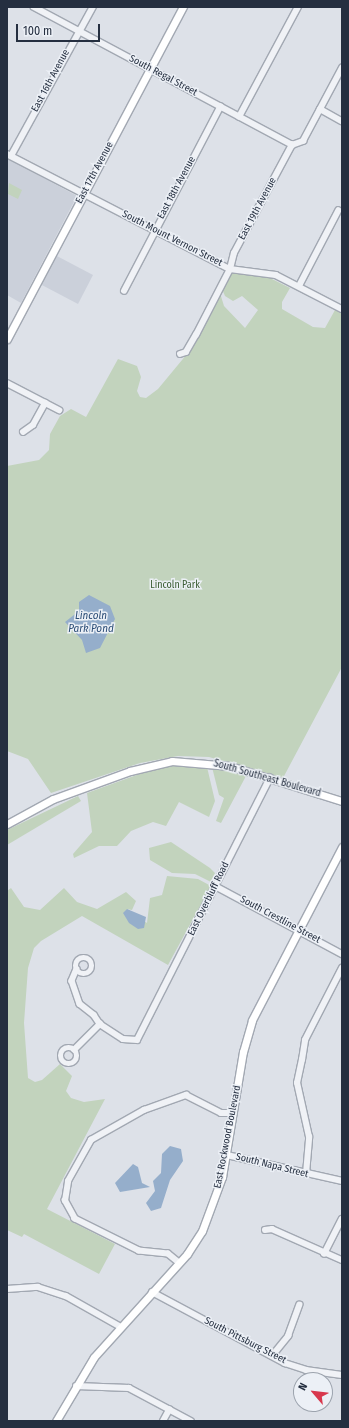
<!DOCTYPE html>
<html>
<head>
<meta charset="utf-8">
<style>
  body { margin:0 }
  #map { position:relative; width:349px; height:1428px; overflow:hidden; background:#dde1e8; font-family:"Fira Sans Condensed",sans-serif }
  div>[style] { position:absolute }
  .built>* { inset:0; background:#cbd0da }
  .green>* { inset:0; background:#c2d3bd }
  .water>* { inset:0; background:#95aecb }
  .roads { filter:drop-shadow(1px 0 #a2a8b2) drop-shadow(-1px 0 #a2a8b2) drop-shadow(0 1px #a2a8b2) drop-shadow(0 -1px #a2a8b2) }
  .street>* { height:5.5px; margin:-2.75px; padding:0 2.75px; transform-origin:2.75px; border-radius:2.75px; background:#f0f2f6 }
  .street>.ring { margin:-2.75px; padding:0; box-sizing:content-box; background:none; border:5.5px solid #f0f2f6; border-radius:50% }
  .secondary>* { height:7px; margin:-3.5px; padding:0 3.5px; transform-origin:3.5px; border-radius:3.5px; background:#fff }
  span { translate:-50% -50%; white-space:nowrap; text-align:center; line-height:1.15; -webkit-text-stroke:3px #ecf0f6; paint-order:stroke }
  .street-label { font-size:10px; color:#252f40 }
  .park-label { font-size:10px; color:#395c31 }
  .water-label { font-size:11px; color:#2c4d76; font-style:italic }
  .frame { position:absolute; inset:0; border:8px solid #252f40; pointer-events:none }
  .north { position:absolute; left:293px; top:1372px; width:40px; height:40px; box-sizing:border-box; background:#ecf0f6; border:1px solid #9ca3ad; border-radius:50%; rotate:298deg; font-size:11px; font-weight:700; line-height:16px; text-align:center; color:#252f40 }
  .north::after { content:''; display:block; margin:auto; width:14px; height:18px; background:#d8374d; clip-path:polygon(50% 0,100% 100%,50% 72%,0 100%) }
  .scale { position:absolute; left:16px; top:24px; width:84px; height:18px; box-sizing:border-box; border:2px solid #252f40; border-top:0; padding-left:5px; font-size:12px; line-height:14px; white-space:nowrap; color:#252f40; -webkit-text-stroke:3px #ecf0f6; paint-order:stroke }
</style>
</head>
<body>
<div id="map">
  <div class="built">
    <div style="clip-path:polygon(7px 158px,77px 196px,21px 303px,7px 295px)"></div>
    <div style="clip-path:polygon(55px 255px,93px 275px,78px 304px,40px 284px)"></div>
  </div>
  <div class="green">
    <div style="clip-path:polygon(9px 183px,22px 190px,18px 199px,8px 194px)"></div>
    <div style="clip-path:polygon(232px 273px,270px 278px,290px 288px,282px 302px,282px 309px,313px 327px,325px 328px,335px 310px,342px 314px,342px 667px,283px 778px,209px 757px,178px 756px,140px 763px,51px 793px,28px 759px,7px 751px,7px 466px,39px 460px,49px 450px,50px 434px,60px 416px,71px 409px,86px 417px,118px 359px,137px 366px,141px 377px,137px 391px,140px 397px,146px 398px,158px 389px,187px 354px,220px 293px,224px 306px,245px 328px,258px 310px,242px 296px,233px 301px,225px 296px,222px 289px)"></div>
    <div style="clip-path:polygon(182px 765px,207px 767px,215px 801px,209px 817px,179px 802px,166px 826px,153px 822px,131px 831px,117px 846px,99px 846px,74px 858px,73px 854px,92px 832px,87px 793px,156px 768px)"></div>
    <div style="clip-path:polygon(212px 767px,246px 776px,221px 823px,216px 821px,224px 798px,219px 795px)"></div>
    <div style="clip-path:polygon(78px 796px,81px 801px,7px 845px,7px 830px)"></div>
    <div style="clip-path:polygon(171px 842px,210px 868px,215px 873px,211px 882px,195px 874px,172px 873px,150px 860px,149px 848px)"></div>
    <div style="clip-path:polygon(167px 876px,198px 879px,211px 886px,168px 965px,82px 916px,41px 941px,34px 948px,28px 968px,24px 1023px,28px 1078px,35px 1082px,42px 1080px,60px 1064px,72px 1076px,66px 1091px,71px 1098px,84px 1102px,105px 1099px,47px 1209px,115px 1244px,99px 1274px,24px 1234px,22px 1237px,7px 1230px,7px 891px,11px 888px,24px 907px,40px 910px,64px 888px,77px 902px,97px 909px,126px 892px,136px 901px,132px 910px,127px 909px,147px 923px,150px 898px,162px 895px)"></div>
  </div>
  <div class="water">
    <div style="clip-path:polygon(89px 595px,110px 606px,115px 619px,100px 648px,86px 653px,82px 640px,65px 622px,79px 611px,79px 602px)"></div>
    <div style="clip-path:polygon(127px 909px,146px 917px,144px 928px,138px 929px,129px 923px,123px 913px)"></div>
    <div style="clip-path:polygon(170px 1146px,181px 1149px,183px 1161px,170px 1180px,161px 1208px,151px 1211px,146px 1203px,155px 1191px,153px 1181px,161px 1173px,162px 1154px)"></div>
    <div style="clip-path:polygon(133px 1164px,138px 1167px,142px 1183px,150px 1187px,120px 1192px,115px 1183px)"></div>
  </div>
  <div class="roads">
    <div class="street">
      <div style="left:34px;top:7px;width:293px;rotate:28.1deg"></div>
      <div style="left:320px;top:109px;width:25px;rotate:29deg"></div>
      <div style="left:239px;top:117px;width:125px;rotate:-61.8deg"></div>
      <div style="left:7px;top:154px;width:251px;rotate:27.3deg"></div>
      <div style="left:230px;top:269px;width:46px;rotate:7.4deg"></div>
      <div style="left:276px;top:275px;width:74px;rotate:27.3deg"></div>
      <div style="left:11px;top:156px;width:170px;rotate:-61.2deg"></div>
      <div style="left:299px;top:286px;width:85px;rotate:-62.5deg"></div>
      <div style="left:124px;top:291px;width:208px;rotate:-62.4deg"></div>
      <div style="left:180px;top:354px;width:6px;rotate:-18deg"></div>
      <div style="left:186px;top:352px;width:20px;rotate:-60deg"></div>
      <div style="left:196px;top:335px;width:74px;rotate:-62.7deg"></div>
      <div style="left:230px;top:269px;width:16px;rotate:-76deg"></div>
      <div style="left:234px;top:253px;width:123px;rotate:-61.8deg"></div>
      <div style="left:292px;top:145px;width:12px;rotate:-20deg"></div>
      <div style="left:303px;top:141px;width:83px;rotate:-61.9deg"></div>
      <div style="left:7px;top:383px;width:59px;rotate:27.4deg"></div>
      <div style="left:23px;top:432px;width:12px;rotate:-35deg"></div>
      <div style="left:33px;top:425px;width:25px;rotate:-61deg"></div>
      <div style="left:217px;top:887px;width:142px;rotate:28.2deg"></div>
      <div class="ring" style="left:76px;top:958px;width:10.5px;height:10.5px"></div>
      <div style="left:77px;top:969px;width:13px;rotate:113deg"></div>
      <div style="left:72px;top:981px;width:24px;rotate:71deg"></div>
      <div style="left:80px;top:1004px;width:18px;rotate:38deg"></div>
      <div style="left:94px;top:1015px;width:11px;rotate:56deg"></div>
      <div style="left:100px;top:1024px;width:27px;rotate:33deg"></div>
      <div style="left:123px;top:1039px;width:14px;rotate:4deg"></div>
      <div style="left:137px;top:1040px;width:294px;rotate:-63.1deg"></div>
      <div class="ring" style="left:61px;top:1048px;width:10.5px;height:10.5px"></div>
      <div style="left:74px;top:1050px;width:37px;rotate:-45deg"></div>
      <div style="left:227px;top:1155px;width:118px;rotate:12.7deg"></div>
      <div style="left:306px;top:1174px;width:37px;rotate:-85deg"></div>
      <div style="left:309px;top:1137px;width:55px;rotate:-102.5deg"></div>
      <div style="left:297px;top:1083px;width:24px;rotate:-78deg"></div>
      <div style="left:302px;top:1060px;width:20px;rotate:-81deg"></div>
      <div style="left:305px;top:1040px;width:81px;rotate:-62.8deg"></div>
      <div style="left:265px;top:1230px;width:7px;rotate:-8deg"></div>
      <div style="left:272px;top:1229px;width:77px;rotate:23.9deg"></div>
      <div style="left:324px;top:1254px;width:39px;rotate:-63deg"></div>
      <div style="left:179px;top:1263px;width:14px;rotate:-141deg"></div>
      <div style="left:168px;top:1254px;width:29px;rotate:-174deg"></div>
      <div style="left:139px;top:1251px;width:72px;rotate:-153.4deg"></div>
      <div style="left:75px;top:1219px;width:21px;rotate:-119deg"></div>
      <div style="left:65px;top:1201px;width:20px;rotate:-81deg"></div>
      <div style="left:68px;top:1181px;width:47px;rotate:-60.7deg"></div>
      <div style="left:91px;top:1140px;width:61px;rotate:-29.5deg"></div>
      <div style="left:144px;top:1110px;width:45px;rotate:-19.7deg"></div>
      <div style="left:186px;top:1095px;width:39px;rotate:27deg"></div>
      <div style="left:221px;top:1113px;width:12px"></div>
      <div style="left:7px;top:1289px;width:31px;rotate:-4deg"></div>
      <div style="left:38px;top:1287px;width:29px;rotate:18deg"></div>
      <div style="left:66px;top:1296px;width:63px;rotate:29.4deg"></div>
      <div style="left:152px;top:1292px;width:151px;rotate:28.1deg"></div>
      <div style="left:285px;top:1363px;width:22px;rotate:18deg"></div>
      <div style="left:306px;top:1370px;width:36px;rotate:8deg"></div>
      <div style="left:272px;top:1356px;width:26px;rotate:-51deg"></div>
      <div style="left:288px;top:1336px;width:33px;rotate:-70deg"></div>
      <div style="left:76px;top:1386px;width:53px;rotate:2.2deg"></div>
      <div style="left:129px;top:1388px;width:70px;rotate:28deg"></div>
      <div style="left:163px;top:1421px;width:13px;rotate:-61deg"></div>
    </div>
    <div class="secondary">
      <div style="left:7px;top:339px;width:376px;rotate:-62.1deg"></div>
      <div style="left:7px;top:824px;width:52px;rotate:-28.5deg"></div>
      <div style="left:53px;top:799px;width:82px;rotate:-20deg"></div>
      <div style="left:130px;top:771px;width:43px;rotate:-13.4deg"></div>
      <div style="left:172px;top:761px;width:58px;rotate:4.9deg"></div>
      <div style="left:230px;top:766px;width:117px;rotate:17.4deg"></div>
      <div style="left:56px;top:1421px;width:74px;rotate:-59.3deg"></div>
      <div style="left:94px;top:1357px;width:139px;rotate:-47.9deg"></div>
      <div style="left:187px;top:1254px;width:27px;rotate:-57deg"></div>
      <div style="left:202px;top:1231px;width:58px;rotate:-69.7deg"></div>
      <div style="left:222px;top:1177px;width:127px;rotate:-80.5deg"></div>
      <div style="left:243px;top:1052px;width:33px;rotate:-74deg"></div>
      <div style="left:252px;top:1020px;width:195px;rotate:-62.5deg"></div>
    </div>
  </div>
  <div class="street-label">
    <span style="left:163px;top:76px;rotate:28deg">South Regal Street</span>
    <span style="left:51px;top:81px;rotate:-62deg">East 16th Avenue</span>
    <span style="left:95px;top:173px;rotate:-62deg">East 17th Avenue</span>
    <span style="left:177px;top:188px;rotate:-62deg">East 18th Avenue</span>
    <span style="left:258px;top:209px;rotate:-62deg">East 19th Avenue</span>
    <span style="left:172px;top:239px;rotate:27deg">South Mount Vernon Street</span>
    <span style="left:267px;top:779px;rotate:16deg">South Southeast Boulevard</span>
    <span style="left:209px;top:899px;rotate:-64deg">East Overbluff Road</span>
    <span style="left:280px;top:920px;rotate:28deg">South Crestline Street</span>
    <span style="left:228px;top:1137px;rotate:-79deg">East Rockwood Boulevard</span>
    <span style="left:272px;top:1166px;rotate:14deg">South Napa Street</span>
    <span style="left:245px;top:1341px;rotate:27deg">South Pittsburg Street</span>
  </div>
  <div class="park-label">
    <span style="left:175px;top:586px">Lincoln Park</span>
  </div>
  <div class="water-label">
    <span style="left:91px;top:623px">Lincoln<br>Park Pond</span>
  </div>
  <div class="frame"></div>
  <div class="north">N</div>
  <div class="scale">100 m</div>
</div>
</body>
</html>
